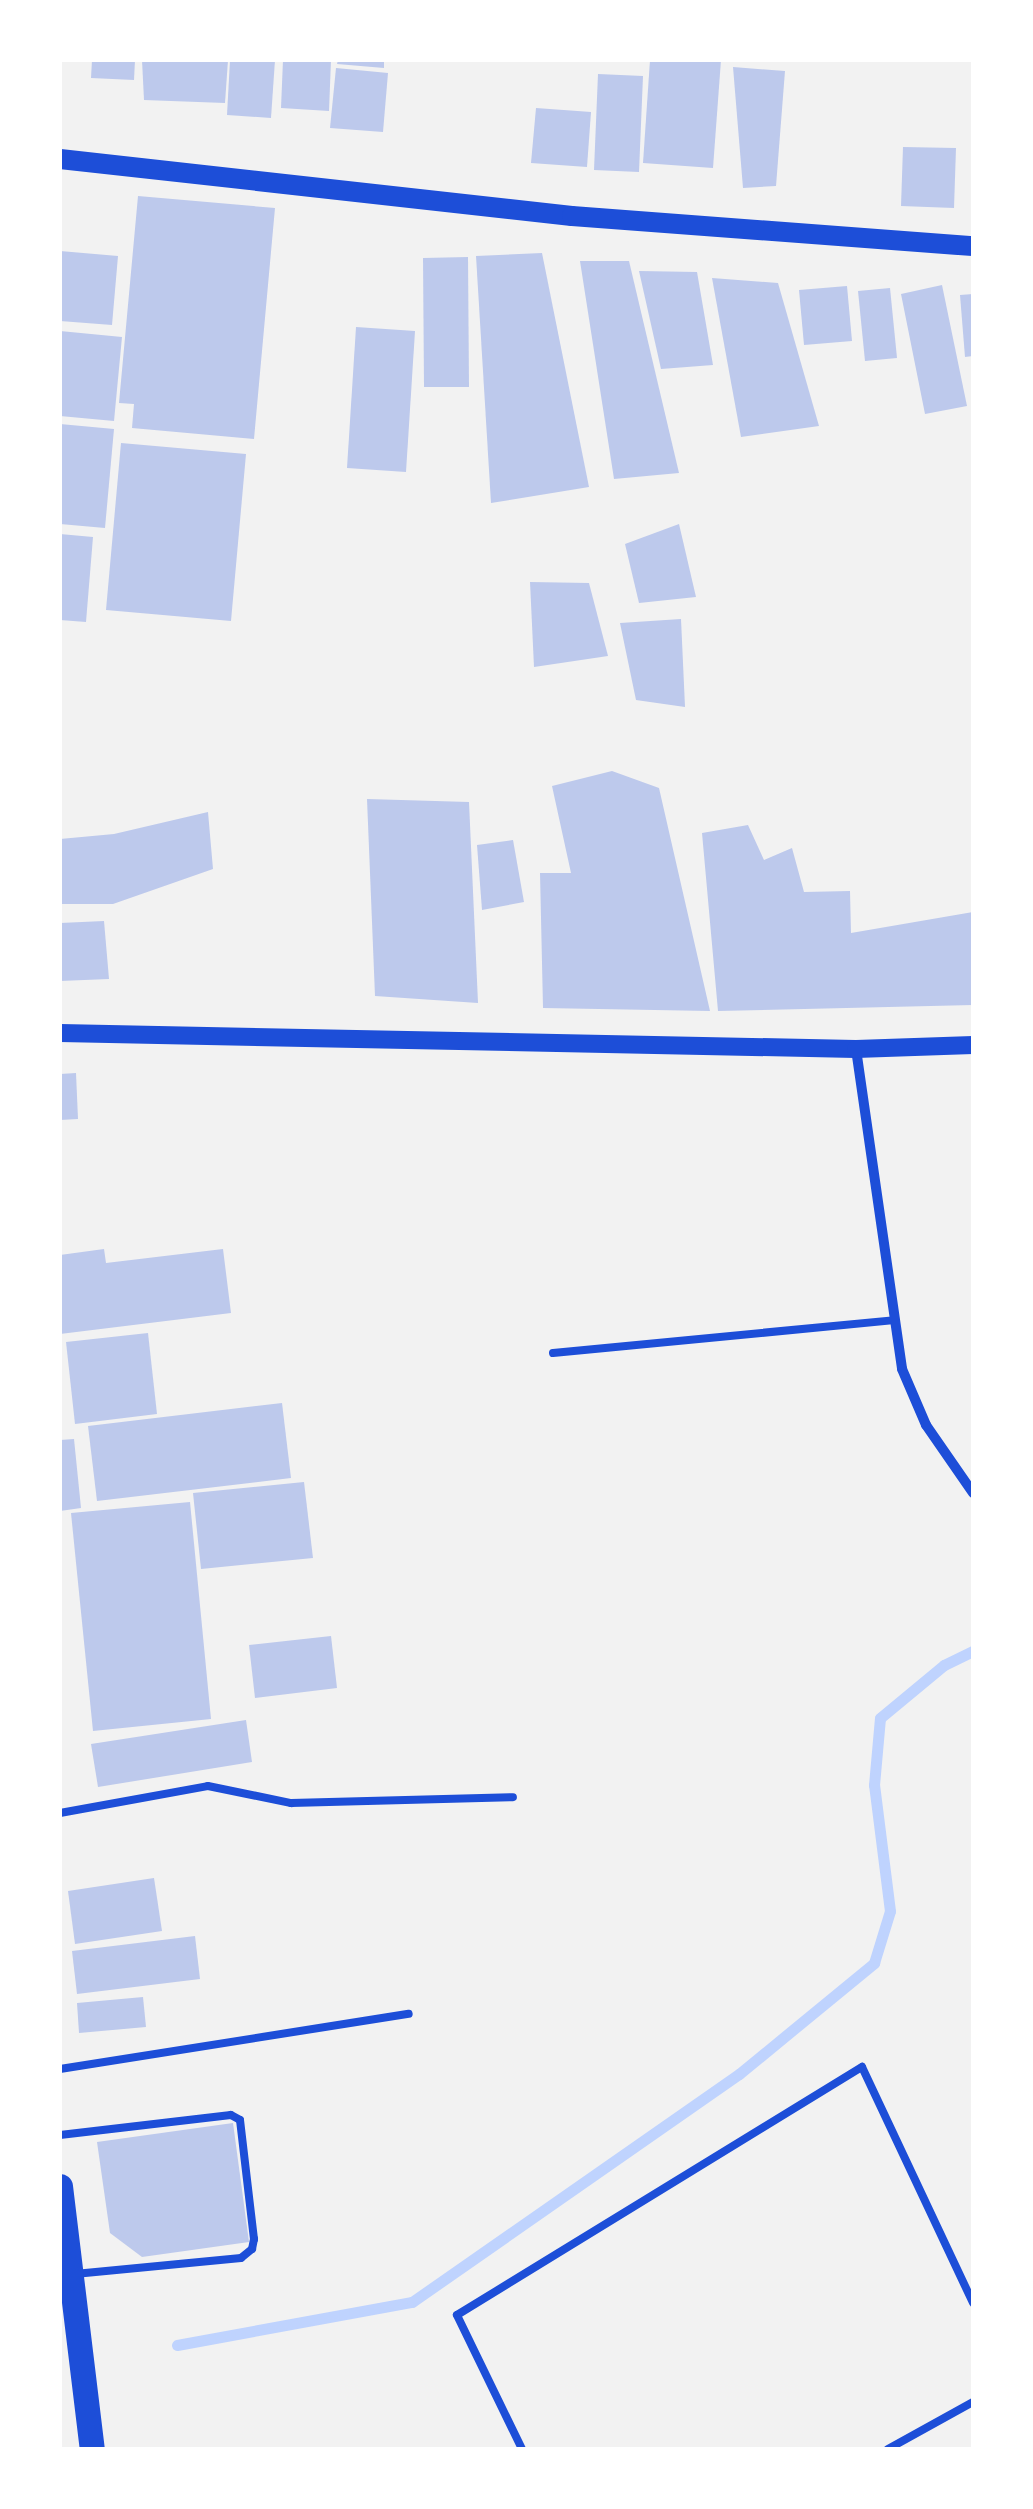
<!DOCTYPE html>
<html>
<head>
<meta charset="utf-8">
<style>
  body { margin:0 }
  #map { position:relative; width:1033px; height:2509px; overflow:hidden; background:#f2f2f2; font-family:"Varela Round",sans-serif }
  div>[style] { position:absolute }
  .stream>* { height:11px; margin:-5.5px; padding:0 5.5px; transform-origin:5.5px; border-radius:5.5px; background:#bfd3fe }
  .building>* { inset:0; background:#bdc9ec }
  .service>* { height:8px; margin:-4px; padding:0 4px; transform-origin:4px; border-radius:4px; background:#1d4ed8 }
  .minor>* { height:10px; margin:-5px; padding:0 5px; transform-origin:5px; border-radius:5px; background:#1d4ed8 }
  .tertiary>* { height:18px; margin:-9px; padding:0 9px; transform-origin:9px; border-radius:9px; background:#1d4ed8 }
  .secondary>* { height:20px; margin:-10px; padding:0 10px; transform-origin:10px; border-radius:10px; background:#1d4ed8 }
  .primary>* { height:25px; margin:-12.5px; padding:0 12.5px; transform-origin:12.5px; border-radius:12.5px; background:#1d4ed8 }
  span { translate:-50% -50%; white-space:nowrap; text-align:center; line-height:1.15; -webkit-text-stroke:8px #fff; paint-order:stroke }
  .frame { position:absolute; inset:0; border:62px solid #fff; pointer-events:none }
</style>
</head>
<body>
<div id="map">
  <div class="stream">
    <div style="left:177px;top:2345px;width:239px;rotate:-10.4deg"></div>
    <div style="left:412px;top:2302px;width:399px;rotate:-34.9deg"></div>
    <div style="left:739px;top:2074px;width:175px;rotate:-39.4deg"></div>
    <div style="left:874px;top:1963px;width:54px;rotate:-72.9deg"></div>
    <div style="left:890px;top:1911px;width:127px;rotate:-97.2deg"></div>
    <div style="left:874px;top:1785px;width:67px;rotate:-84.9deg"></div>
    <div style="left:880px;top:1718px;width:83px;rotate:-39.6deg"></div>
    <div style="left:944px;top:1665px;width:32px;rotate:-26deg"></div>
  </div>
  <div class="building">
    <div style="clip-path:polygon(92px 60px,135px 60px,134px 80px,91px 78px)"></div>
    <div style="clip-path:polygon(142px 60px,228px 60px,225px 103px,144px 100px)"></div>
    <div style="clip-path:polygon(230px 60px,275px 60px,271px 118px,227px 115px)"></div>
    <div style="clip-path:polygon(283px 60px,331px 60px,329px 111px,281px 108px)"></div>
    <div style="clip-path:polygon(338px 60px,384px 60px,384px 68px,337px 64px)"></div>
    <div style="clip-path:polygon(650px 60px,721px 60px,713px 168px,643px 163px)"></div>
    <div style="clip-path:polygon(733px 67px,785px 71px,776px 186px,743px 188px)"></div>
    <div style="clip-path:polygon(336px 68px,388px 73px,383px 132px,330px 128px)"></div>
    <div style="clip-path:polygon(598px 74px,643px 76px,639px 172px,594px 170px)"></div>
    <div style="clip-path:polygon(536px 108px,591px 112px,587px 167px,531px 163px)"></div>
    <div style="clip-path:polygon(903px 147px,956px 148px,954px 208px,901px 206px)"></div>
    <div style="clip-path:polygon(138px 196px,275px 208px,254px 439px,132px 428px,134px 404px,119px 403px)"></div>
    <div style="clip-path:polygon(60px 251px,118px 256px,112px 325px,60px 321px)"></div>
    <div style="clip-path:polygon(542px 253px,589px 487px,491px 503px,476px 256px)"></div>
    <div style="clip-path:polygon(468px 257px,469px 387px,424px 387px,423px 258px)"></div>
    <div style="clip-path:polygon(580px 261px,629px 261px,679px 473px,614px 479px)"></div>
    <div style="clip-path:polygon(639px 271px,697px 272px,713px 365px,661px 369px)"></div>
    <div style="clip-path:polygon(712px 278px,778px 283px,819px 426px,741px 437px)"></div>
    <div style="clip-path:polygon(942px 285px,967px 406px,925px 414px,901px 294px)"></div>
    <div style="clip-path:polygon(847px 286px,852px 341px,804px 345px,799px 290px)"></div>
    <div style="clip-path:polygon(890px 288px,897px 358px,865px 361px,858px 291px)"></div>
    <div style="clip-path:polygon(973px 294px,973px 356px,965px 357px,960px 295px)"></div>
    <div style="clip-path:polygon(356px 327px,415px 331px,406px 472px,347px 468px)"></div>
    <div style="clip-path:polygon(60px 331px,122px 337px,114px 421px,60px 416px)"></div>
    <div style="clip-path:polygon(60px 424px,114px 429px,105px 528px,60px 524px)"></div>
    <div style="clip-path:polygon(121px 443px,246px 454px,231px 621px,106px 610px)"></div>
    <div style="clip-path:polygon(679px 524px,696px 597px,639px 603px,625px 544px)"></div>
    <div style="clip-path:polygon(60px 534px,93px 537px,86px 622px,60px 620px)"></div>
    <div style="clip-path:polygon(530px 582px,589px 583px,608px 656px,534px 667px)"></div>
    <div style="clip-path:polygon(681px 619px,685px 707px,636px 700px,620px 623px)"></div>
    <div style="clip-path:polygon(612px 771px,659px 788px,710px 1011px,543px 1008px,540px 873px,571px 873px,552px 786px)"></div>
    <div style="clip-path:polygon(367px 799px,469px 802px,478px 1003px,375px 996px)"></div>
    <div style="clip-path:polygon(208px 812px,213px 869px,113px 904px,60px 904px,60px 839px,114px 834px)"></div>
    <div style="clip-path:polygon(748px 825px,764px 860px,792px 848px,804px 892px,850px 891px,851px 933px,973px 912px,973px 1005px,718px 1011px,702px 833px)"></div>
    <div style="clip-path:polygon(513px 840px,524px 902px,482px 910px,477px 845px)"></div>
    <div style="clip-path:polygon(104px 921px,109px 979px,60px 981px,60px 923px)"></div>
    <div style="clip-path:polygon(76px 1073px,78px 1119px,60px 1120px,60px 1074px)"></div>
    <div style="clip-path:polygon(104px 1249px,106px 1263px,223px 1249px,231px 1313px,60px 1334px,60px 1255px)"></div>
    <div style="clip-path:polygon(148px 1333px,157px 1414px,75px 1424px,66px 1342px)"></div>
    <div style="clip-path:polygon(282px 1403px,291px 1478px,97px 1501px,88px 1426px)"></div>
    <div style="clip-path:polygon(74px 1439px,81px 1508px,60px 1511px,60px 1440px)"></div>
    <div style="clip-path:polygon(304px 1482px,313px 1558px,201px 1569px,193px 1493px)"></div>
    <div style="clip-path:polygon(190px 1502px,211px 1719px,93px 1731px,71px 1513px)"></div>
    <div style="clip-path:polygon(331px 1636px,337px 1688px,255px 1698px,249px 1645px)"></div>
    <div style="clip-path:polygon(246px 1720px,252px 1762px,98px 1787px,91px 1744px)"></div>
    <div style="clip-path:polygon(154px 1878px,162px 1931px,75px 1944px,68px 1891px)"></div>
    <div style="clip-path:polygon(195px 1936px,200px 1979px,77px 1994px,72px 1951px)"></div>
    <div style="clip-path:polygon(143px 1997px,146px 2027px,79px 2033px,77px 2003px)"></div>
    <div style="clip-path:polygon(233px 2123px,249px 2242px,142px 2257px,110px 2233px,97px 2142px)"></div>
  </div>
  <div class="service">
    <div style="left:553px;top:1353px;width:343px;rotate:-5.5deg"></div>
    <div style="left:60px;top:1813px;width:150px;rotate:-10.3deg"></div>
    <div style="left:208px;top:1786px;width:85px;rotate:11.6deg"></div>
    <div style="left:291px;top:1803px;width:222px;rotate:-1.5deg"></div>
    <div style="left:60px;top:2069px;width:353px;rotate:-9deg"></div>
    <div style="left:60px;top:2135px;width:172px;rotate:-6.7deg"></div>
    <div style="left:231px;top:2115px;width:10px;rotate:29deg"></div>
    <div style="left:240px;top:2120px;width:120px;rotate:83.3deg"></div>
    <div style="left:254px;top:2239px;width:10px;rotate:101deg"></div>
    <div style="left:252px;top:2249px;width:14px;rotate:141deg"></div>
    <div style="left:241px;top:2258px;width:167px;rotate:174.5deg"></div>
    <div style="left:522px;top:2449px;width:149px;rotate:-115.9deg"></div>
    <div style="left:457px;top:2315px;width:475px;rotate:-31.5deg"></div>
    <div style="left:862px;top:2067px;width:261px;rotate:64.8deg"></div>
    <div style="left:888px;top:2449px;width:97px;rotate:-28.9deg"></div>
  </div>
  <div class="minor">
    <div style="left:856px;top:1049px;width:323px;rotate:81.8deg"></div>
    <div style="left:902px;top:1369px;width:61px;rotate:66.8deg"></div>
    <div style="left:926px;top:1425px;width:83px;rotate:55.3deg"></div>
  </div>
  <div class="tertiary">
    <div style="left:60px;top:1033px;width:796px;rotate:1.15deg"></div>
    <div style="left:856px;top:1049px;width:117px;rotate:-2deg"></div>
  </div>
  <div class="secondary">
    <div style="left:60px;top:159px;width:515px;rotate:6.35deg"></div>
    <div style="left:572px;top:216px;width:402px;rotate:4.3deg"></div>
  </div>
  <div class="primary">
    <div style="left:60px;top:2186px;width:265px;rotate:83.1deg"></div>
  </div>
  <div class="frame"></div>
</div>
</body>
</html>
